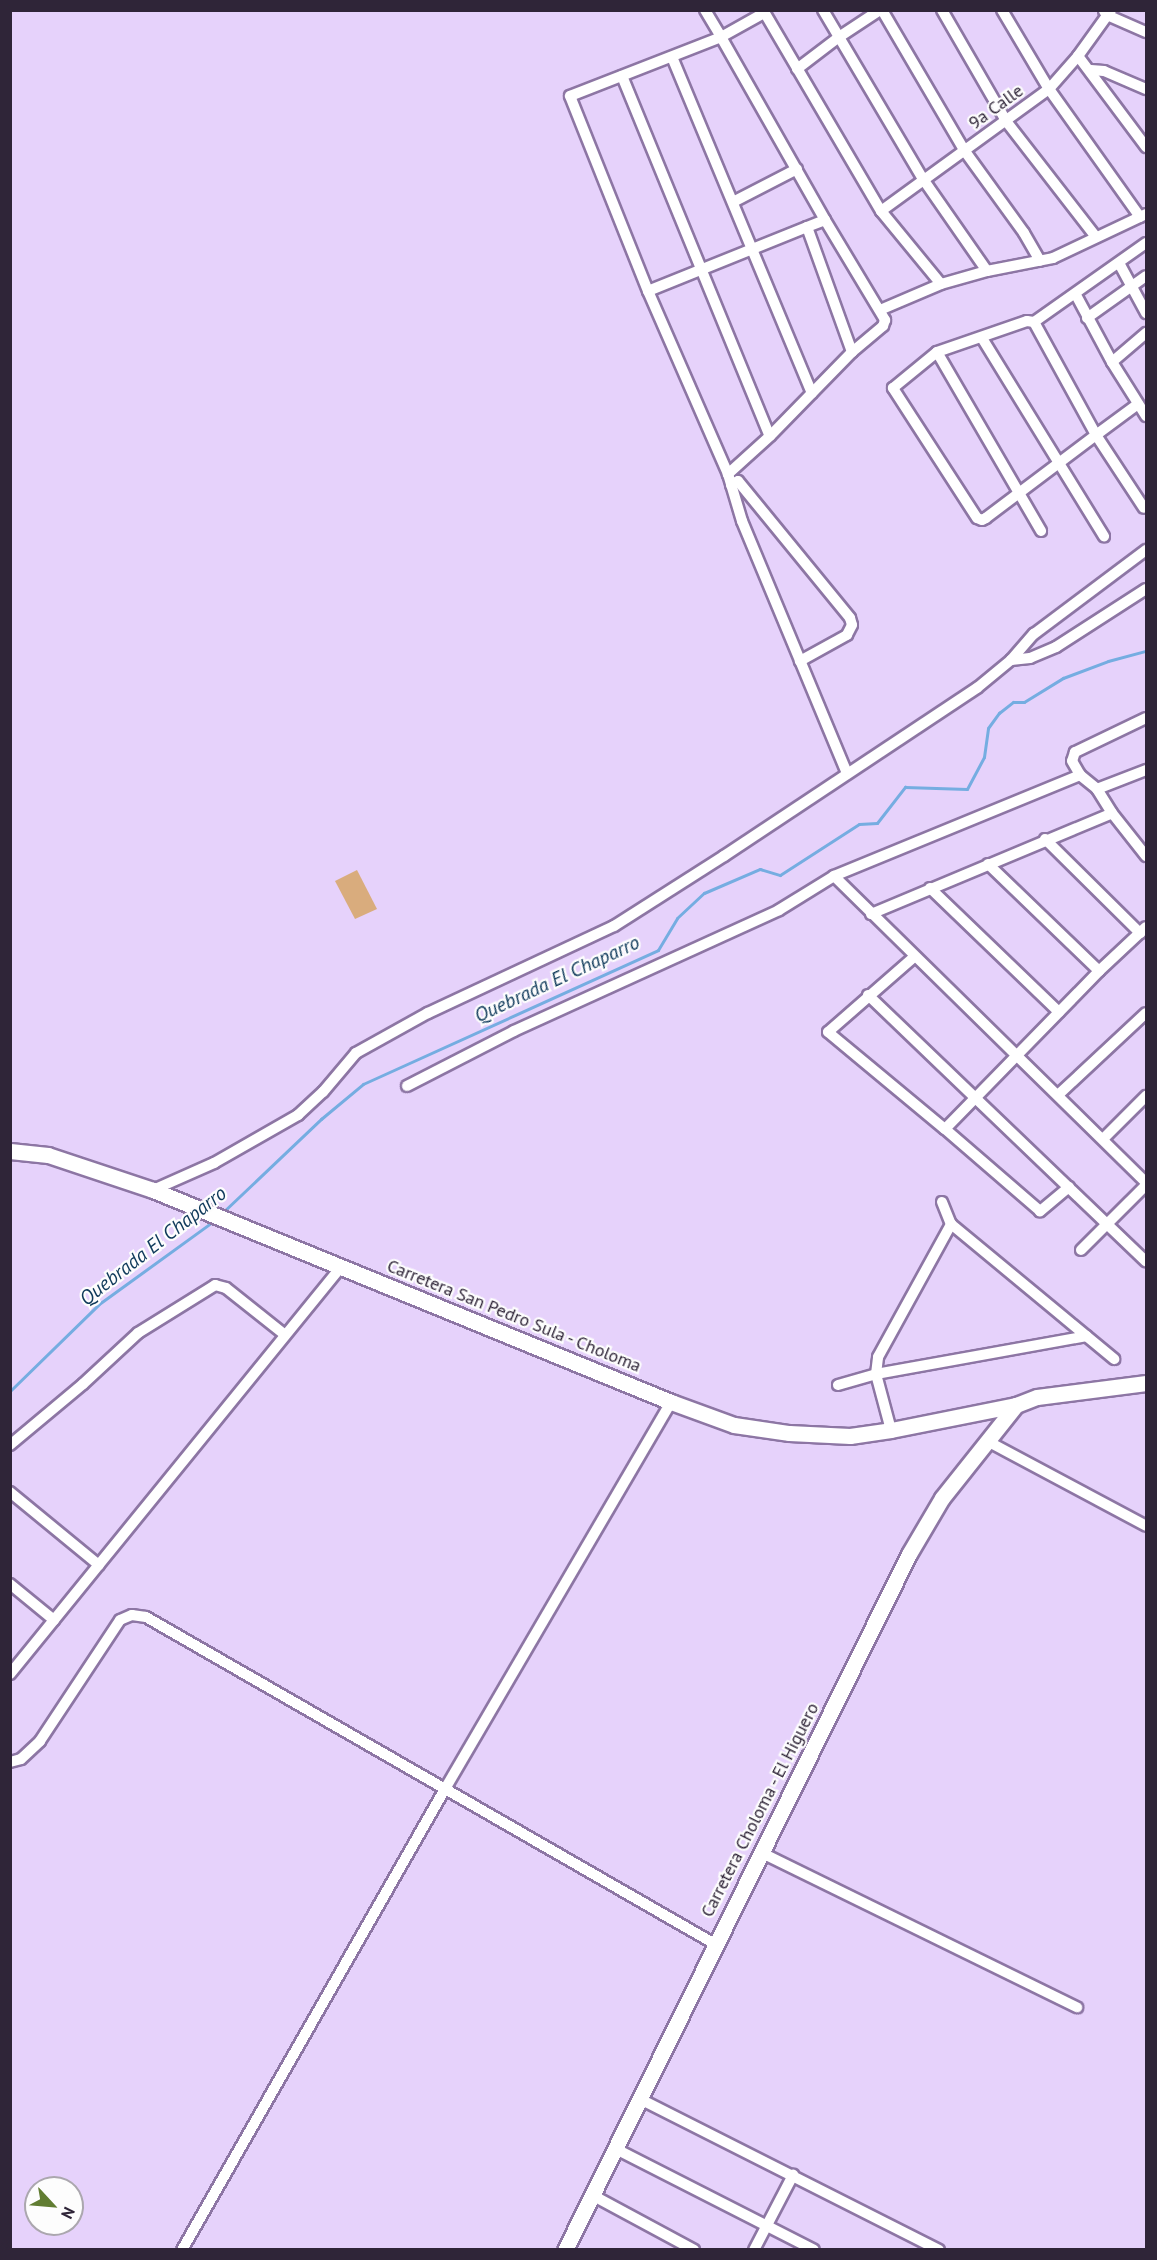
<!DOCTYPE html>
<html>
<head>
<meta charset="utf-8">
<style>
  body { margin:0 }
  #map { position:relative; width:1157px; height:2260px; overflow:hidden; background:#e6d2fb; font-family:"PT Sans",sans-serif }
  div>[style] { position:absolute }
  .green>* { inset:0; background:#d9ac7d }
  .stream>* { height:3px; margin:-1.5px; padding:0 1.5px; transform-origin:1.5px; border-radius:1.5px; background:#75ade1 }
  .roads { filter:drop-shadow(2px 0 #8d76a4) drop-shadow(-2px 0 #8d76a4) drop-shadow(0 2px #8d76a4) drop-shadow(0 -2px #8d76a4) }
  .street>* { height:10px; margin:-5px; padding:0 5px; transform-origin:5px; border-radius:5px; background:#fff }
  .secondary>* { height:15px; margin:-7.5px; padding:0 7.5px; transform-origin:7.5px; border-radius:7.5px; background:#fff }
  span { translate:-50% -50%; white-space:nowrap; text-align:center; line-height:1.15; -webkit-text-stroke:4.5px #fdfdfd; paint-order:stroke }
  .street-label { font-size:18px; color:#2f2538 }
  .water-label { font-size:20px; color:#0e395a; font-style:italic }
  .frame { position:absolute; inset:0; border:12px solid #2f2538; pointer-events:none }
  .north { position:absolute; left:24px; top:2176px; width:60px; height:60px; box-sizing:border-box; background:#fdfdfd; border:2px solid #aba7ae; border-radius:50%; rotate:116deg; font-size:16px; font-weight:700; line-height:24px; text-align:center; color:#2f2538 }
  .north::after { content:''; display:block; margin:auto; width:21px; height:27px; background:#617d32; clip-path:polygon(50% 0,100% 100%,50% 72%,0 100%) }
</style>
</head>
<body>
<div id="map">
  <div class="green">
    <div style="clip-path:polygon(357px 870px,377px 909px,355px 919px,335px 881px)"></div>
  </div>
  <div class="stream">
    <div style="left:222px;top:1213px;width:137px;rotate:-43.5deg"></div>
    <div style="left:321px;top:1119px;width:55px;rotate:-39.8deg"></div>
    <div style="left:363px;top:1084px;width:324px;rotate:-24.4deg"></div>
    <div style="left:658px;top:950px;width:37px;rotate:-59deg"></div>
    <div style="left:677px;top:918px;width:37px;rotate:-43deg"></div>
    <div style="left:704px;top:893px;width:61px;rotate:-23.2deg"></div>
    <div style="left:760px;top:869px;width:21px;rotate:17deg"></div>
    <div style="left:780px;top:875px;width:94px;rotate:-32.8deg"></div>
    <div style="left:859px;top:824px;width:18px;rotate:-3deg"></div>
    <div style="left:877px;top:823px;width:46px;rotate:-52.1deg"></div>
    <div style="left:905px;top:787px;width:62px;rotate:1.8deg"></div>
    <div style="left:967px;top:789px;width:36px;rotate:-62deg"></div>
    <div style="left:984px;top:757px;width:29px;rotate:-82deg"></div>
    <div style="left:988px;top:728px;width:19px;rotate:-54deg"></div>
    <div style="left:999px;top:713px;width:18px;rotate:-38deg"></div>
    <div style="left:1013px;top:702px;width:11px"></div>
    <div style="left:1024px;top:702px;width:46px;rotate:-31.6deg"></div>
    <div style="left:1063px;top:678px;width:48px;rotate:-20.7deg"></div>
    <div style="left:1108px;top:661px;width:39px;rotate:-15deg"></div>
    <div style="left:10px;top:1391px;width:124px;rotate:-44.3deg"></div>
    <div style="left:99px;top:1304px;width:143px;rotate:-35.9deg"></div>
  </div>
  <div class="roads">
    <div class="street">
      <div style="left:705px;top:10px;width:31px;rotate:59deg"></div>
      <div style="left:721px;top:37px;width:210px;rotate:60.4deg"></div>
      <div style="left:825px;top:220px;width:117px;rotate:59deg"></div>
      <div style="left:885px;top:320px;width:6px;rotate:108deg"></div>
      <div style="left:883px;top:326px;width:40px;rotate:140deg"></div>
      <div style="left:852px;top:352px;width:117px;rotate:134.3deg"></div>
      <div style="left:770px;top:436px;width:57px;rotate:137.9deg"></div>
      <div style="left:728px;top:474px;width:200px;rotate:-113.6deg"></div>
      <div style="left:648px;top:291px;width:210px;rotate:-111.8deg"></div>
      <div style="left:570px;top:96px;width:162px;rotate:-21.3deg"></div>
      <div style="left:721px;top:37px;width:49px;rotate:-29.2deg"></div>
      <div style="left:763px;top:10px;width:233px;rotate:59.6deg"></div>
      <div style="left:881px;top:211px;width:94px;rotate:50.6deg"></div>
      <div style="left:823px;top:10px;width:196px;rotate:59.4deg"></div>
      <div style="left:923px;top:179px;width:112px;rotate:55.2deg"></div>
      <div style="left:882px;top:10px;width:162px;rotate:59.6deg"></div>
      <div style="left:964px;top:150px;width:102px;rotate:54.1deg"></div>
      <div style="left:1024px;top:233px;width:32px;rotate:60deg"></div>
      <div style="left:942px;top:10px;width:128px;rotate:60deg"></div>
      <div style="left:1006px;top:121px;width:147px;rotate:52.2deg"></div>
      <div style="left:1002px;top:10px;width:92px;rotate:59.3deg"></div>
      <div style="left:1049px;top:89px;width:157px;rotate:54.6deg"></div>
      <div style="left:1104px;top:11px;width:5px;rotate:53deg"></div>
      <div style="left:1107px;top:15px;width:43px;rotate:23.6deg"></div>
      <div style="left:1078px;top:56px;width:114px;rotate:53.2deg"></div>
      <div style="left:672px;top:57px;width:364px;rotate:67.4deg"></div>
      <div style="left:797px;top:69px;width:53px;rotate:-37.3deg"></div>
      <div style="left:839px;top:37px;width:49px;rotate:-33.4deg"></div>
      <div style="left:1091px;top:70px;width:13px;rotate:4deg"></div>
      <div style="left:1104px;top:71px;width:46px;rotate:23.2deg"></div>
      <div style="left:622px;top:76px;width:389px;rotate:67.7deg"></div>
      <div style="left:733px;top:202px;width:72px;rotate:-27.3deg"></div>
      <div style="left:881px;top:211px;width:208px;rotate:-36deg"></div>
      <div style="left:1049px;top:89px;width:44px;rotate:-48.7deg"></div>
      <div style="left:1078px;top:56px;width:57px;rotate:-54.3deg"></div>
      <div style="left:825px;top:220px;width:19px;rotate:159deg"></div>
      <div style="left:807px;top:227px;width:133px;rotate:70.2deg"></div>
      <div style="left:1119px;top:263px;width:57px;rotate:61.6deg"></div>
      <div style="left:648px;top:291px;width:171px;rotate:-21.9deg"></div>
      <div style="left:1076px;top:295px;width:76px;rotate:61.8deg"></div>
      <div style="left:1112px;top:362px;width:64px;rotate:57.8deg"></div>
      <div style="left:880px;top:310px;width:66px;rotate:-23.1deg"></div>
      <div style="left:941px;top:284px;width:48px;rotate:-15.8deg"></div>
      <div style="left:987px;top:271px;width:67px;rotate:-11.1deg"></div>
      <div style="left:1053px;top:258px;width:103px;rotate:-25.3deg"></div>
      <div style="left:1087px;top:318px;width:72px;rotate:-35.4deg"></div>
      <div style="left:1034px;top:322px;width:137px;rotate:-35.2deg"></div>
      <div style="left:982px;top:338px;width:233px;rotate:58.4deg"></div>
      <div style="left:937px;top:352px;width:207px;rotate:59.8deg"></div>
      <div style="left:1112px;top:362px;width:45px;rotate:-40.5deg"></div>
      <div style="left:1138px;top:404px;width:52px;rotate:143.6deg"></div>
      <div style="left:1096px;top:435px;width:138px;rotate:143deg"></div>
      <div style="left:986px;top:518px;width:4px;rotate:153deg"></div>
      <div style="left:982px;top:520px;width:5px;rotate:-158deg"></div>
      <div style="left:977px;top:518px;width:155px;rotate:-122.9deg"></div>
      <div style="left:893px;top:388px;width:57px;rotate:-39.3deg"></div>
      <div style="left:937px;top:352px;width:95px;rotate:-19deg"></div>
      <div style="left:1027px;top:321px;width:7px;rotate:8deg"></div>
      <div style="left:1034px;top:322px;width:129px;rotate:61.2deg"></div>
      <div style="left:1096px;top:435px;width:87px;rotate:56.7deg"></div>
      <div style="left:728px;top:474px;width:49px;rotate:73.4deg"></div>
      <div style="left:742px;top:521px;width:273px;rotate:67.4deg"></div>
      <div style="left:731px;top:485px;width:8px;rotate:-30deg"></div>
      <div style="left:738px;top:481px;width:177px;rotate:50.7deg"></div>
      <div style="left:850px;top:618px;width:7px;rotate:74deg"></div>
      <div style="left:852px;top:625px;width:11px;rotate:117deg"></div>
      <div style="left:847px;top:635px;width:54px;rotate:151deg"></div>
      <div style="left:1011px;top:660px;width:19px;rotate:-6deg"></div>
      <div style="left:1030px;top:658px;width:28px;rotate:-23deg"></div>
      <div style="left:1056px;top:647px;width:107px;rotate:-32.8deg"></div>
      <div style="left:1146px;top:718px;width:79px;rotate:154.4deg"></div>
      <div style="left:1075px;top:752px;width:9px;rotate:108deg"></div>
      <div style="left:1072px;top:761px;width:16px;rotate:60deg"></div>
      <div style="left:1080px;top:775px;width:22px;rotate:39deg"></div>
      <div style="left:1097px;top:789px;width:28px;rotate:58deg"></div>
      <div style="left:1112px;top:813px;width:55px;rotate:51.7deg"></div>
      <div style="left:1097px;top:789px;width:53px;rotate:-21.2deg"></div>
      <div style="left:1045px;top:839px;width:134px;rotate:44.7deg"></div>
      <div style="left:988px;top:864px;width:154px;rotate:43.9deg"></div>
      <div style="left:834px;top:876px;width:438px;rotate:44.5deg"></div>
      <div style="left:930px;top:888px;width:179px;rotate:43.9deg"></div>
      <div style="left:871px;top:914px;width:261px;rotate:-22.7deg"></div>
      <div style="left:914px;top:957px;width:114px;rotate:138.9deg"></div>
      <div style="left:828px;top:1032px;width:152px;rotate:39.7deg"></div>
      <div style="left:868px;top:995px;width:385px;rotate:43.8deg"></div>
      <div style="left:407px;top:1086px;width:120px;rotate:-27.2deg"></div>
      <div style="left:514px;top:1031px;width:291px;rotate:-24.5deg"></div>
      <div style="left:779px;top:910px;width:65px;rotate:-31.7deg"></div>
      <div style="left:834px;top:876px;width:266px;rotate:-22.3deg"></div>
      <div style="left:1058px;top:1095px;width:120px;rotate:-43deg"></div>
      <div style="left:1103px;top:1139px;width:61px;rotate:-45deg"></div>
      <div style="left:1069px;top:1187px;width:38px;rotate:140deg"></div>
      <div style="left:1040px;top:1211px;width:125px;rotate:-139.2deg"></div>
      <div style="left:945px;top:1129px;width:221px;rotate:-45.7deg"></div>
      <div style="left:1099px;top:971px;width:64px;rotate:-43.1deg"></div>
      <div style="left:153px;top:1190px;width:67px;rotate:-23.9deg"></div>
      <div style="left:214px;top:1163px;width:97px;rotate:-29.7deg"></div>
      <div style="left:298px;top:1115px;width:34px;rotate:-43deg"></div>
      <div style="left:323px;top:1092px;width:51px;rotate:-49.8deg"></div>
      <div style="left:356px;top:1053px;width:82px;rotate:-29.1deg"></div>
      <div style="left:428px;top:1013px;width:205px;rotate:-25.1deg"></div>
      <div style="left:614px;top:926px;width:130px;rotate:-32.5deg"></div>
      <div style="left:724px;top:856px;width:304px;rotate:-33.6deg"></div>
      <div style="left:977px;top:688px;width:44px;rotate:-39.5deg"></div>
      <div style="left:1011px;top:660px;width:35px;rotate:-49deg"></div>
      <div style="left:1034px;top:634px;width:140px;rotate:-36.9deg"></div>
      <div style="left:942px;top:1202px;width:24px;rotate:68deg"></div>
      <div style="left:951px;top:1224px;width:212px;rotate:39.6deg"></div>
      <div style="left:1081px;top:1250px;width:92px;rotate:-45deg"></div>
      <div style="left:838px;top:1385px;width:40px;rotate:-16deg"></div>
      <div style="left:876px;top:1374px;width:214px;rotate:-10.2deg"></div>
      <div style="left:891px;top:1430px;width:58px;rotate:-105deg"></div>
      <div style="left:876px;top:1374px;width:17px;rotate:-83deg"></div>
      <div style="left:878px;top:1357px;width:152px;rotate:-61.2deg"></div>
      <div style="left:989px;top:1442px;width:178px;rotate:28.1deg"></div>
      <div style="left:10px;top:1445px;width:95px;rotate:-39.9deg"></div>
      <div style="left:83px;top:1384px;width:75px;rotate:-42.8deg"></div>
      <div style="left:138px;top:1333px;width:91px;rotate:-31.9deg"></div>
      <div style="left:215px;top:1285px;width:11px;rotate:15deg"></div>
      <div style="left:226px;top:1288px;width:75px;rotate:38.5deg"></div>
      <div style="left:10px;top:1492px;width:115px;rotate:39.4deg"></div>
      <div style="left:10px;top:1584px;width:57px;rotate:39.3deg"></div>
      <div style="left:10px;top:1674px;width:525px;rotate:-50.88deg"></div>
      <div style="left:10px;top:1762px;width:11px;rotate:-15deg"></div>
      <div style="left:21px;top:1759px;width:26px;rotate:-43deg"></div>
      <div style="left:40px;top:1741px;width:145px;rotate:-56.5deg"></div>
      <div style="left:120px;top:1620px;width:13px;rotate:-23deg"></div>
      <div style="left:132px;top:1615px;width:14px;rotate:8deg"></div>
      <div style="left:146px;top:1617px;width:656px;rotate:29.89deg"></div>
      <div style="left:762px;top:1853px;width:351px;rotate:26.1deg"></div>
      <div style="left:640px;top:2099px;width:335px;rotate:26.8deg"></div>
      <div style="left:616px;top:2149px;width:222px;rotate:27deg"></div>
      <div style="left:592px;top:2195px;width:116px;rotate:28.3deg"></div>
      <div style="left:182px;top:2250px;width:531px;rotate:-60.3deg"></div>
      <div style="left:445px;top:1789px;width:448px;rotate:-59.7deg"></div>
      <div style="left:754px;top:2250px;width:85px;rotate:-62.5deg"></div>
    </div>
    <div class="secondary">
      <div style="left:10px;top:1151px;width:38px;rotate:6deg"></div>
      <div style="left:48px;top:1155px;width:111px;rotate:18.4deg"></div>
      <div style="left:153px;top:1190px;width:560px;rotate:22.26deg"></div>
      <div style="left:671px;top:1402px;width:67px;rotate:20.1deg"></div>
      <div style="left:734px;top:1425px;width:56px;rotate:8.3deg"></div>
      <div style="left:789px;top:1433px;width:61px;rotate:2.8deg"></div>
      <div style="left:850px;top:1436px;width:41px;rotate:-8.3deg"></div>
      <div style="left:891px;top:1430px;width:127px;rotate:-11.3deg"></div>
      <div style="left:1016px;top:1405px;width:22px;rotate:-21deg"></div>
      <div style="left:1037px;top:1397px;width:110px;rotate:-7.3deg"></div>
      <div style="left:565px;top:2250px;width:776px;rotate:-63.7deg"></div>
      <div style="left:909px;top:1554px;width:65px;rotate:-59.5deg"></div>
      <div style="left:942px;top:1498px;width:119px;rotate:-51.5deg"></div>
    </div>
  </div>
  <div class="street-label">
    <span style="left:996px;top:107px;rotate:-36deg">9a Calle</span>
    <span style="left:514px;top:1316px;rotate:22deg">Carretera San Pedro Sula - Choloma</span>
    <span style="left:760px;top:1810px;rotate:-63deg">Carretera Choloma - El Higuero</span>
  </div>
  <div class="water-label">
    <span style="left:557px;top:979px;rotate:-25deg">Quebrada El Chaparro</span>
    <span style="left:153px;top:1246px;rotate:-38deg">Quebrada El Chaparro</span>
  </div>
  <div class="frame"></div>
  <div class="north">N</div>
</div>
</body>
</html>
